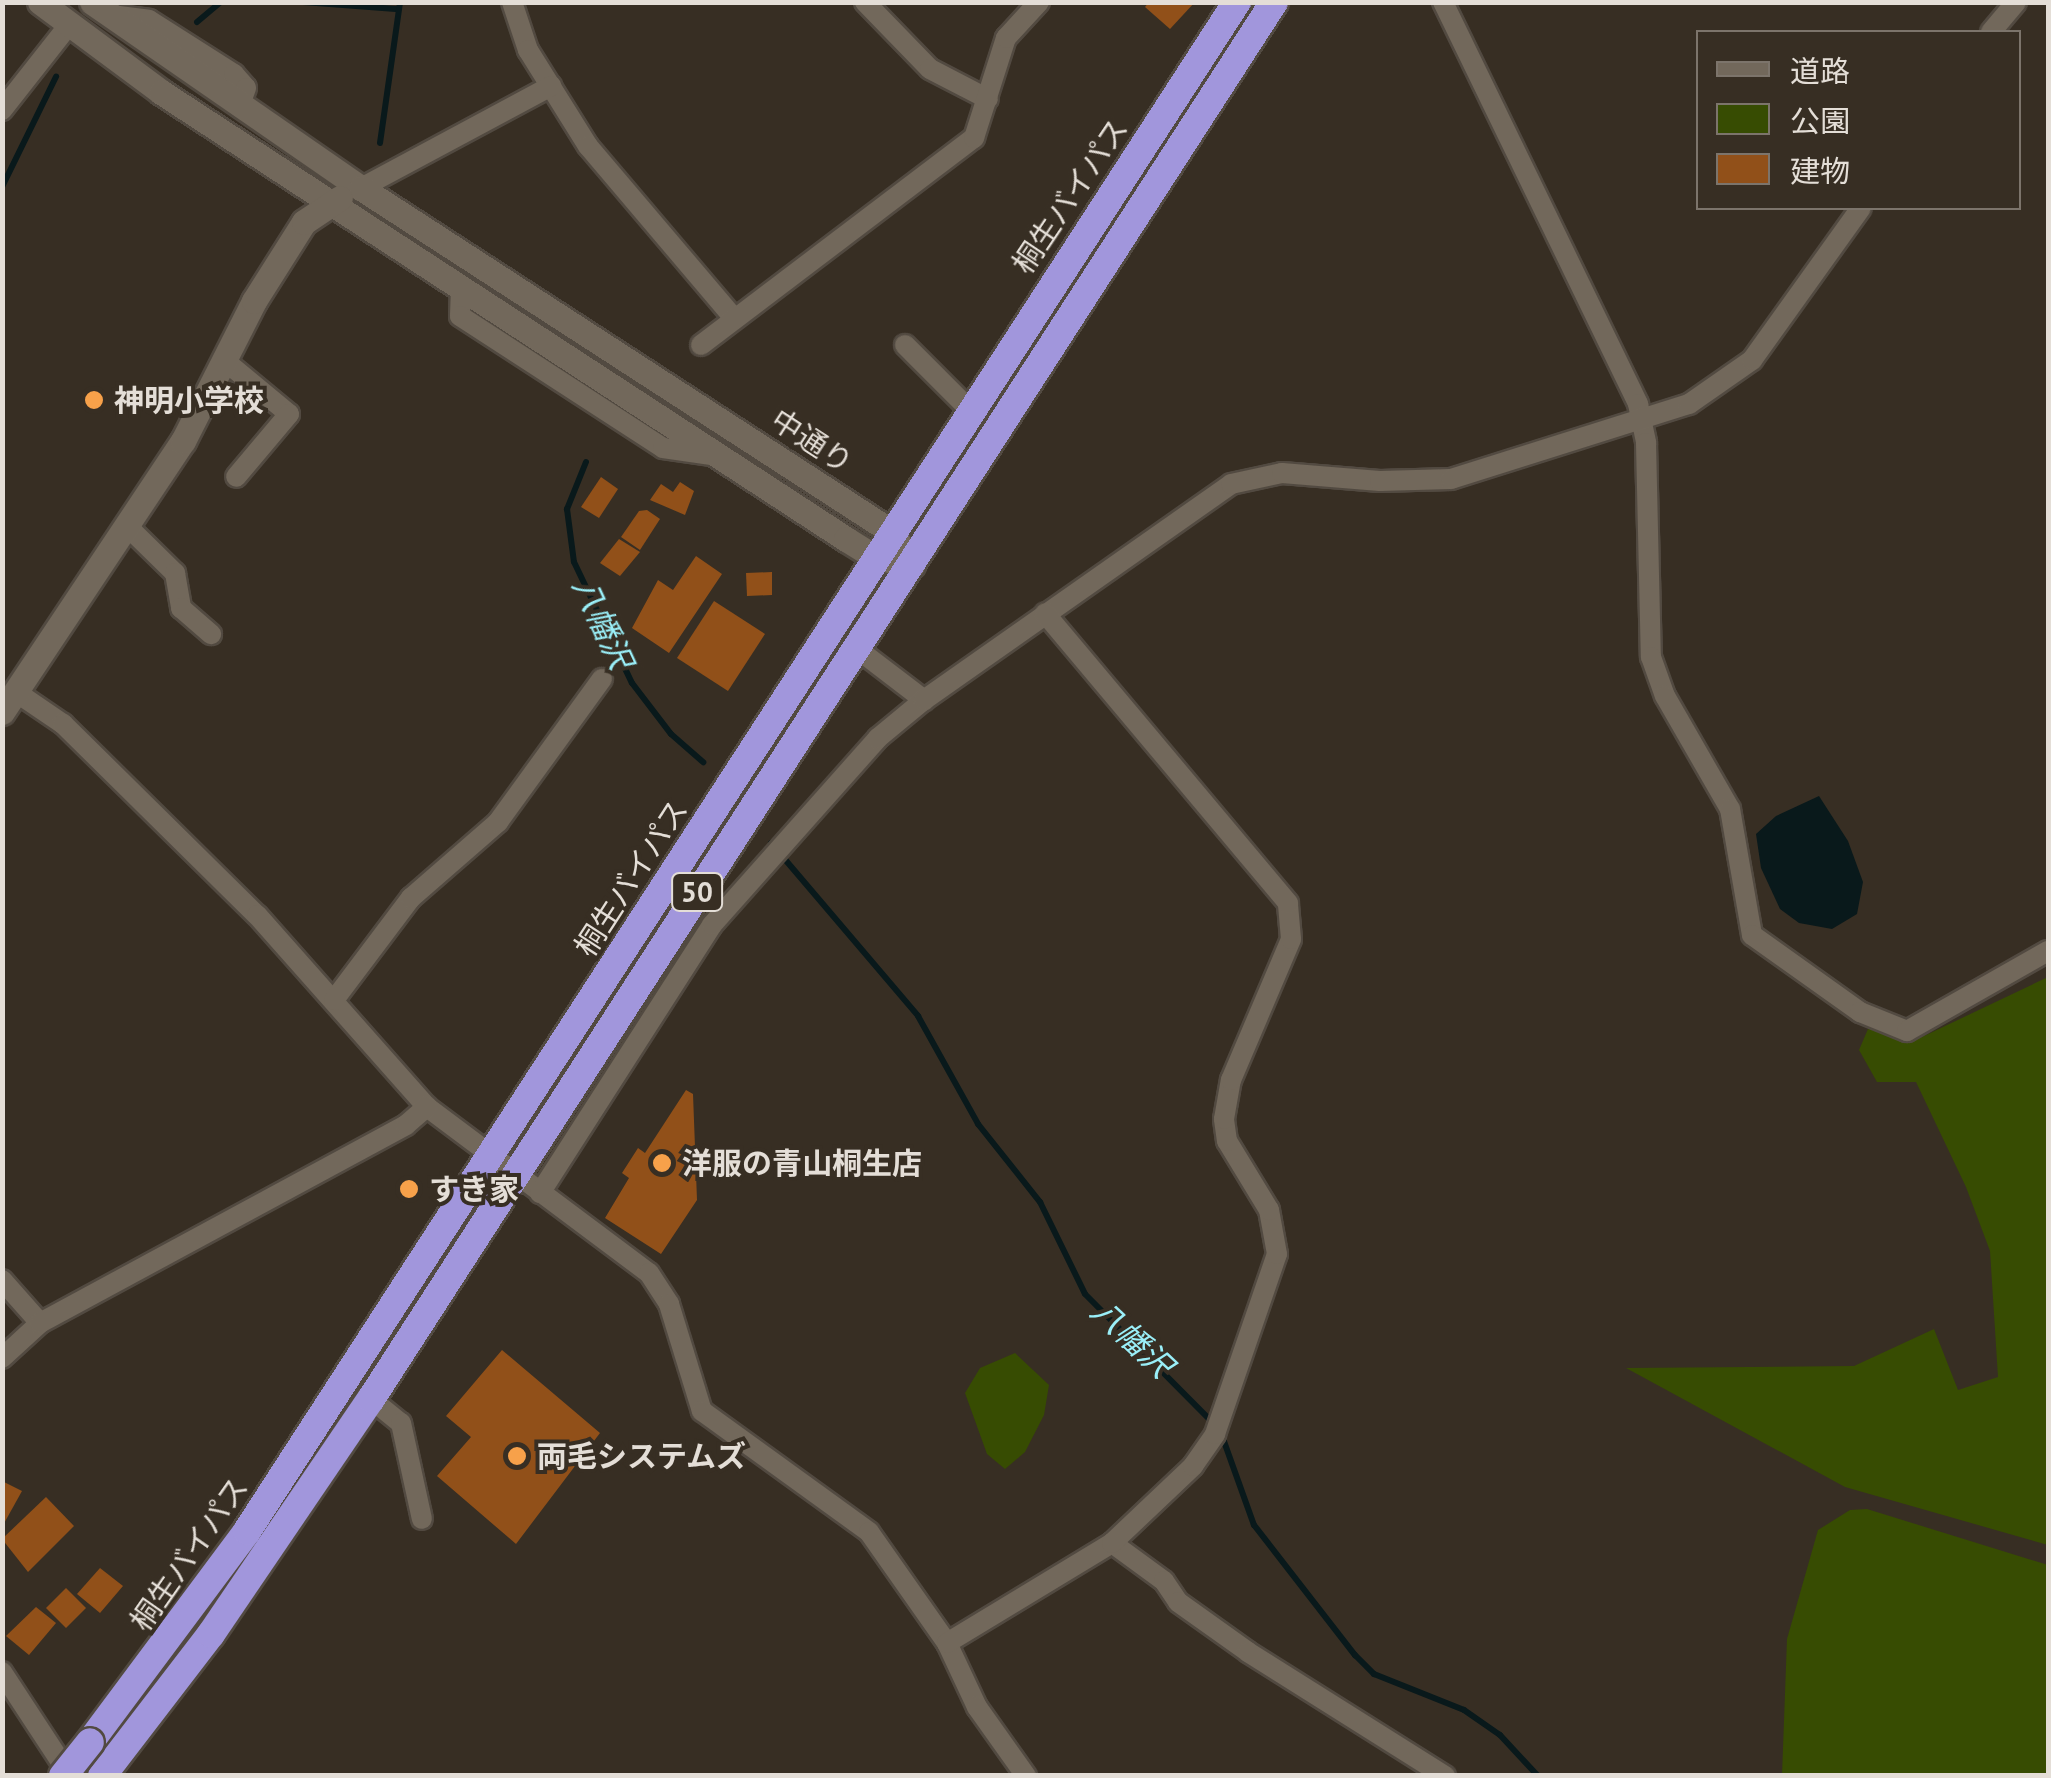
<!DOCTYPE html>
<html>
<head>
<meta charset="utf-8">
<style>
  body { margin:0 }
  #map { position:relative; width:2051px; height:1778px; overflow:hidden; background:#372e23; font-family:"PT Sans","Noto Sans JP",sans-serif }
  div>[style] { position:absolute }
  .green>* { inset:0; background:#374c02 }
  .water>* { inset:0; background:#09191b }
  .stream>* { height:6px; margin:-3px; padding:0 3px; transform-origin:3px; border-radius:3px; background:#09191b }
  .building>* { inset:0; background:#915019 }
  .roads { filter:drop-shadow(2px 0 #524a41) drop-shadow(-2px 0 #524a41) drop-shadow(0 2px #524a41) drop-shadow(0 -2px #524a41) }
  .minor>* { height:20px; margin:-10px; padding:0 10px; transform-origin:10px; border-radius:10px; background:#72685b }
  .tertiary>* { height:25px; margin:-12.5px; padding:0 12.5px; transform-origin:12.5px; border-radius:12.5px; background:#72685b }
  .trunk>* { height:28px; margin:-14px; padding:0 14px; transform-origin:14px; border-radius:14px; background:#a196dc }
  .bridges { filter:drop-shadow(2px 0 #524a41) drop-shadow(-2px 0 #524a41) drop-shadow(0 2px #524a41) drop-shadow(0 -2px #524a41) }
  .trunk-bridge>* { height:28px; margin:-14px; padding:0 14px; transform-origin:14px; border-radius:14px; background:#a196dc }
  .dots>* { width:28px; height:28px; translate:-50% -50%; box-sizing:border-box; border:5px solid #372e23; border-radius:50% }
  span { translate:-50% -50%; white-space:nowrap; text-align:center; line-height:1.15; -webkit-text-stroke:8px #372e23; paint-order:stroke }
  .shield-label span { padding:2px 8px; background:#372e23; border:2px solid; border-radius:8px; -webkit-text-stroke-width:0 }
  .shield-label { font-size:28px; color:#e4ded7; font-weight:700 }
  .street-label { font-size:30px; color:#e4ded7 }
  .poi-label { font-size:30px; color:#e4ded7; font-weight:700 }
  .left { translate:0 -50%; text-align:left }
  .water-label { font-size:32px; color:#9aeff8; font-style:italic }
  .frame { position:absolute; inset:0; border:5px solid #e4ded7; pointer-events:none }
  .legend { position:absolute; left:1696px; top:30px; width:325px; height:180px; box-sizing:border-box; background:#372e23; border:2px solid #7c746b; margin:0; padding:12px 18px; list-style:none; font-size:30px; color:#e4ded7 }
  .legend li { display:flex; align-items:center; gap:20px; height:50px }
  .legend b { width:50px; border:2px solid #7c746b }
</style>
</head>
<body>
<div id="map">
  <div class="green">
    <div style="clip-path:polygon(2048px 977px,2048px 1545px,1845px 1487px,1626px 1368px,1854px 1366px,1934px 1329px,1958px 1390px,1998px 1377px,1990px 1251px,1966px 1187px,1916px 1082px,1877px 1082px,1859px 1050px,1868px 1029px,1922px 1037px)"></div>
    <div style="clip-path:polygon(1015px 1353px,1049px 1385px,1044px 1415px,1025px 1452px,1005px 1469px,987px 1454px,965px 1393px,980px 1368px)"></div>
    <div style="clip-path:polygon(1867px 1509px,2048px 1565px,2048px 1775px,1782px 1775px,1787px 1639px,1818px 1530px,1850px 1510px)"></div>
  </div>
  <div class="water">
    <div style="clip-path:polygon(1819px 796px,1848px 841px,1863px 882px,1857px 914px,1832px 929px,1799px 923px,1780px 909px,1761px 868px,1756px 834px,1776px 816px)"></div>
  </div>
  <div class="stream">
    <div style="left:303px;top:2px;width:93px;rotate:4.3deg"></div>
    <div style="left:197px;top:22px;width:31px;rotate:-40deg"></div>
    <div style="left:380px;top:143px;width:142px;rotate:-81.9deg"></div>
    <div style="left:2px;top:187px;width:123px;rotate:-63.9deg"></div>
    <div style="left:586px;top:462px;width:51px;rotate:112deg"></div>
    <div style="left:567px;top:509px;width:53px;rotate:82.5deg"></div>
    <div style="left:574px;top:562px;width:134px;rotate:64.4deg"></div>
    <div style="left:632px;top:683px;width:64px;rotate:52.6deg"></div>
    <div style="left:671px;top:734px;width:43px;rotate:41.2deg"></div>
    <div style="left:771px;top:843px;width:227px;rotate:49.6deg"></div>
    <div style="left:918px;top:1016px;width:124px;rotate:60.9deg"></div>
    <div style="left:978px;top:1124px;width:100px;rotate:51.5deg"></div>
    <div style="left:1040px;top:1202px;width:102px;rotate:63.9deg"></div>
    <div style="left:1085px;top:1294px;width:182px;rotate:45.2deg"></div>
    <div style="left:1221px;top:1433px;width:98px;rotate:70.3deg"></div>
    <div style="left:1254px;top:1525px;width:165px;rotate:52.2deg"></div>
    <div style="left:1355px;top:1655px;width:27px;rotate:45deg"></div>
    <div style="left:1374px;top:1674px;width:97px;rotate:21.8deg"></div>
    <div style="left:1464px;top:1710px;width:44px;rotate:34.8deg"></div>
    <div style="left:1500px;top:1735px;width:56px;rotate:47.2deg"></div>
  </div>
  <div class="building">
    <div style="clip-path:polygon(1149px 2px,1195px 2px,1170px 29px,1145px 7px)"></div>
    <div style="clip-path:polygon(601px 477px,618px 489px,599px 518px,581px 507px)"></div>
    <div style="clip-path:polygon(680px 482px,694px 491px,685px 515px,650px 500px,661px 484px,673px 492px)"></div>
    <div style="clip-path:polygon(647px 510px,660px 519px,640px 550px,621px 537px,639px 511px)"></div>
    <div style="clip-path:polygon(619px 539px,640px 552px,620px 576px,600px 563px)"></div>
    <div style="clip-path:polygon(696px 556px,722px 574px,669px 653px,632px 628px,658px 580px,673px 590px)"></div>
    <div style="clip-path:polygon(772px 572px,772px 595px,747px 596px,746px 573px)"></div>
    <div style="clip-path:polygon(714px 601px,765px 634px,728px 691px,677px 658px)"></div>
    <div style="clip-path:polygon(686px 1090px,693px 1094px,697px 1200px,661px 1254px,605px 1218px,629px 1178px,622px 1173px,638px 1148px,645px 1153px)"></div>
    <div style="clip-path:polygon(502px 1350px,600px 1433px,516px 1544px,437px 1476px,471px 1437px,446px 1416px)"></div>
    <div style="clip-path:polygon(2px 1481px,22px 1491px,2px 1527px)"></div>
    <div style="clip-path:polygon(46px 1497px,74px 1526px,28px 1572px,2px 1539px)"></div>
    <div style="clip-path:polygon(100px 1568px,123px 1586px,100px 1613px,77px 1594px)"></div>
    <div style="clip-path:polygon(66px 1588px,86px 1608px,66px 1628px,46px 1608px)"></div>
    <div style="clip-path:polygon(36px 1607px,56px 1623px,29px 1655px,6px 1636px)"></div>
  </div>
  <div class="roads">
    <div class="minor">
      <div style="left:512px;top:2px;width:51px;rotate:71.6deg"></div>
      <div style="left:528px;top:50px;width:113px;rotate:58deg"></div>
      <div style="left:588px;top:146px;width:223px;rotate:49.7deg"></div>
      <div style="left:865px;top:2px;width:93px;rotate:45.9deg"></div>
      <div style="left:930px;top:69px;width:65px;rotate:27.3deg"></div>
      <div style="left:1443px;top:2px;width:447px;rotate:64.1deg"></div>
      <div style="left:1638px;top:404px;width:40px;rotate:78deg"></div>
      <div style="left:1646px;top:443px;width:214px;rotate:88.7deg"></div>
      <div style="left:1651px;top:657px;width:41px;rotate:70.3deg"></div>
      <div style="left:1665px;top:696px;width:130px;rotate:60.1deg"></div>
      <div style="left:1730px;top:809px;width:128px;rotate:80.1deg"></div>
      <div style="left:1752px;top:935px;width:133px;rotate:35.5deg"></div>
      <div style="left:1860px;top:1012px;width:51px;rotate:22deg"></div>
      <div style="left:1907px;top:1031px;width:162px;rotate:-29.6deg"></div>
      <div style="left:111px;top:15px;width:38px;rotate:7deg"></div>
      <div style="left:149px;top:20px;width:101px;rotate:32.4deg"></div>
      <div style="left:234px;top:74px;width:18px;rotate:49deg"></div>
      <div style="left:246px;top:88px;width:20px;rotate:110deg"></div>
      <div style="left:1991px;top:32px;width:39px;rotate:-50deg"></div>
      <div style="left:2px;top:110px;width:107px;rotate:-51.8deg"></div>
      <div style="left:361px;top:188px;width:216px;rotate:-28.2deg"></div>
      <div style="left:461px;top:287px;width:29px;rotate:92deg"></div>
      <div style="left:460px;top:316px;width:242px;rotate:33deg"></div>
      <div style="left:663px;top:448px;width:56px;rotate:8.3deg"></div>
      <div style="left:701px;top:345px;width:343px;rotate:-37.2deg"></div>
      <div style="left:974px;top:138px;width:105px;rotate:-72.3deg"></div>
      <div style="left:1006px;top:38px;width:49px;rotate:-47.5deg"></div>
      <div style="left:905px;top:345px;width:92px;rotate:45deg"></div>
      <div style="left:225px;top:361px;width:83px;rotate:39.6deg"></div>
      <div style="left:289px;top:414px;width:82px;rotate:130.1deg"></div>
      <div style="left:126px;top:525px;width:69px;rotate:44.4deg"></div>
      <div style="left:175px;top:573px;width:36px;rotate:80deg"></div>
      <div style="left:181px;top:608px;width:40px;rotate:41deg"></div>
      <div style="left:856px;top:648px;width:86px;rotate:37.4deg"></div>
      <div style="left:16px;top:692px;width:57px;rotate:34.2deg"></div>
      <div style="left:63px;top:724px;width:272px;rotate:44.6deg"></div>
      <div style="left:257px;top:915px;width:256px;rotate:48.5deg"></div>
      <div style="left:427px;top:1107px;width:277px;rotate:36.8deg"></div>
      <div style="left:649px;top:1273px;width:37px;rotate:57deg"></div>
      <div style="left:669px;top:1304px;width:112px;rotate:72.9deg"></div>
      <div style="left:702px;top:1411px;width:206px;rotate:35.9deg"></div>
      <div style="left:869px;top:1532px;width:136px;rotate:54.9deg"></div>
      <div style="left:947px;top:1643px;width:71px;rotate:64.9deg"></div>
      <div style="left:977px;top:1707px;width:85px;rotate:54.6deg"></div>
      <div style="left:334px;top:1000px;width:128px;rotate:-53deg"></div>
      <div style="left:411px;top:898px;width:116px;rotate:-41.1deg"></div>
      <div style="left:498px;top:822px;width:177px;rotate:-54deg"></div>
      <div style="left:540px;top:1193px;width:318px;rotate:-57.3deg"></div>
      <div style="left:712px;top:925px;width:250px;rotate:-48.4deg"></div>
      <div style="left:878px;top:738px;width:60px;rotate:-39.6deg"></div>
      <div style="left:924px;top:700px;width:375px;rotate:-35.1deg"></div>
      <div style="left:1231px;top:484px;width:52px;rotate:-12.2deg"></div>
      <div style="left:1282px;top:473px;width:98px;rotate:4.7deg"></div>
      <div style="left:1380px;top:481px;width:71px;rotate:-1.6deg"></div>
      <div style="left:1451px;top:479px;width:250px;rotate:-17.5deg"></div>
      <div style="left:1689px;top:404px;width:77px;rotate:-34.9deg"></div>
      <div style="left:1752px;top:360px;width:187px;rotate:-54.4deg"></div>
      <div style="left:2px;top:1280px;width:57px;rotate:48.5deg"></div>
      <div style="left:2px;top:1358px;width:52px;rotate:-42.6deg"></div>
      <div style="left:40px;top:1323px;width:416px;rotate:-28.4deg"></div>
      <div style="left:406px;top:1125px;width:28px;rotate:-41deg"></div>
      <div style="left:371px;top:1399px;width:38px;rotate:39deg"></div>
      <div style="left:401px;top:1423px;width:98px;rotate:77.7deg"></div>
      <div style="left:1112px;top:1543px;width:64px;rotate:36.2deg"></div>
      <div style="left:1164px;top:1581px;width:25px;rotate:56deg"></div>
      <div style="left:1178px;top:1602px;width:86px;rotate:35.5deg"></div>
      <div style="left:1248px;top:1652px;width:233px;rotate:32.2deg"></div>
      <div style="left:947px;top:1643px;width:193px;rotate:-31.2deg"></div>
      <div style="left:1112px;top:1543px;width:112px;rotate:-43.5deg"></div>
      <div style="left:1193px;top:1466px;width:39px;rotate:-55deg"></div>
      <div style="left:1215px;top:1434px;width:190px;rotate:-71deg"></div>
      <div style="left:1277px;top:1254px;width:45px;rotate:-100.3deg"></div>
      <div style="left:1269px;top:1210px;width:81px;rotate:-121.3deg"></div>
      <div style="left:1227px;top:1141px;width:22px;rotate:-98deg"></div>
      <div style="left:1224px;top:1119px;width:40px;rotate:-80deg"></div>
      <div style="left:1231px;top:1080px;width:153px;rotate:-66.9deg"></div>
      <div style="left:1291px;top:939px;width:36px;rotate:-95deg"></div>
      <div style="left:1288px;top:903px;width:378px;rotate:-130deg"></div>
      <div style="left:2px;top:1672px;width:124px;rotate:56.8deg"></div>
    </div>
    <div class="tertiary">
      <div style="left:40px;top:2px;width:151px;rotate:36.6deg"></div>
      <div style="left:161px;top:92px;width:818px;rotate:33.13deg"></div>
      <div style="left:846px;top:539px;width:34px;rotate:32deg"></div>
      <div style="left:875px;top:557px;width:38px;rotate:12deg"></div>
      <div style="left:92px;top:2px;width:327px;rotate:34.7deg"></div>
      <div style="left:361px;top:188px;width:633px;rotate:32.94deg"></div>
      <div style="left:892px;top:532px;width:21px;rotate:59deg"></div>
      <div style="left:2px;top:712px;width:326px;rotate:-56.3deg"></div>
      <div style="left:183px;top:441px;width:157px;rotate:-63.1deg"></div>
      <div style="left:254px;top:301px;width:93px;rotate:-57.7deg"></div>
      <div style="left:304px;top:222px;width:43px;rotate:-33.7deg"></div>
    </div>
    <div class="trunk">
      <div style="left:90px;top:1742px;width:263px;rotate:-53.3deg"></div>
      <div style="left:247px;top:1531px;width:1822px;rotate:-57.08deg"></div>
      <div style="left:102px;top:1776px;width:179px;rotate:-52.5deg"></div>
      <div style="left:211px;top:1634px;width:284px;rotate:-55.8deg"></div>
      <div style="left:371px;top:1399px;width:1663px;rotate:-57.12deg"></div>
    </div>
  </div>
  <div class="bridges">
    <div class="trunk-bridge">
      <div style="left:63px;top:1776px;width:43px;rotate:-51.5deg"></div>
    </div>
  </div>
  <div class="dots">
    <div style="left:94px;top:400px;background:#f7a14a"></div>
    <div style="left:662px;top:1163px;background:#f7a14a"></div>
    <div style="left:409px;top:1189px;background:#f7a14a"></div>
    <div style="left:517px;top:1456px;background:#f7a14a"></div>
  </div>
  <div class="shield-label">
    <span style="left:697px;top:892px">50</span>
  </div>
  <div class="street-label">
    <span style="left:1070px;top:196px;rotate:-56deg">桐生バイパス</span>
    <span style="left:812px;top:441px;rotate:33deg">中通り</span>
    <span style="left:631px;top:878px;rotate:-57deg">桐生バイパス</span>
    <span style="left:189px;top:1554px;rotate:-55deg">桐生バイパス</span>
  </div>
  <div class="poi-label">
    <span class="left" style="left:114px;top:400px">神明小学校</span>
    <span class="left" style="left:682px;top:1163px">洋服の青山桐生店</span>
    <span class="left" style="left:429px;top:1189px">すき家</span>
    <span class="left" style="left:537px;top:1456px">両毛システムズ</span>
  </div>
  <div class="water-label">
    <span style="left:603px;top:623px;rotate:65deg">八幡沢</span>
    <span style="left:1132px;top:1338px;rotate:43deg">八幡沢</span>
  </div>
  <div class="frame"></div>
  <ul class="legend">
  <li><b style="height:12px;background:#72685b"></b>道路</li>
  <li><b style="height:28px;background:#374c02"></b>公園</li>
  <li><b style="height:28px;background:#915019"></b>建物</li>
  </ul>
</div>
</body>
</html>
